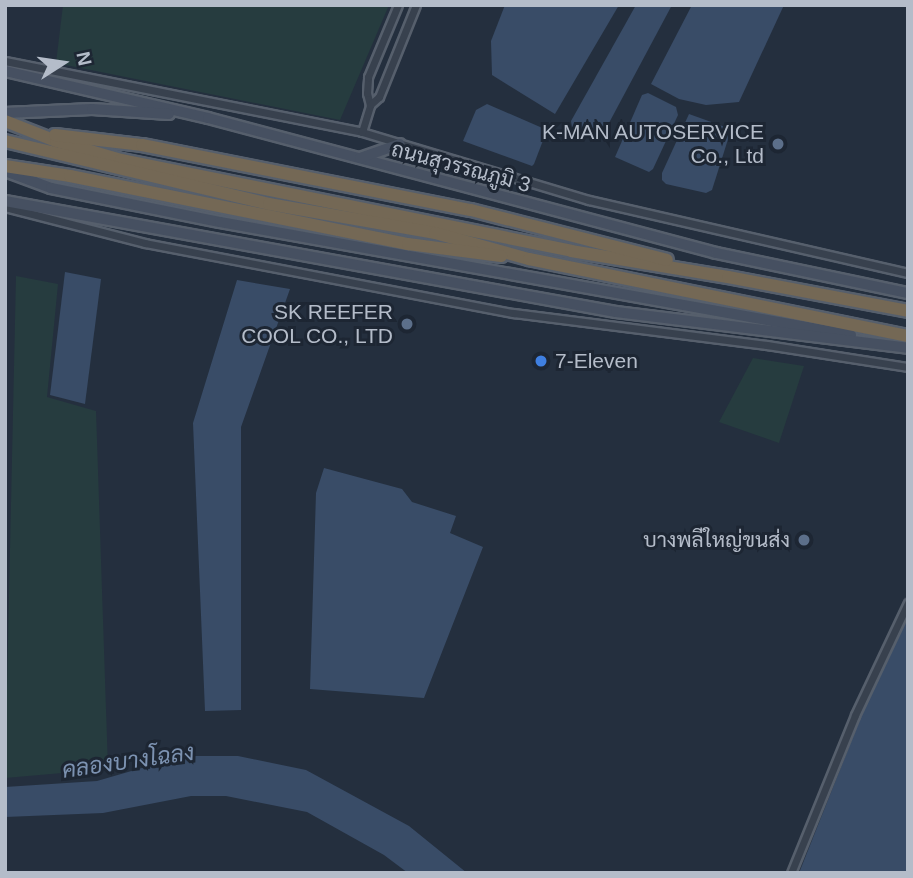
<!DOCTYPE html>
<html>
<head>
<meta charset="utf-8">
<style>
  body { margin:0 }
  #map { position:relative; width:913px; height:878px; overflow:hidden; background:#242f3e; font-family:Arial,Sarabun,sans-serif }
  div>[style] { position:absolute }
  .green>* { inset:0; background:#263c3f }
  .water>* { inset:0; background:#394c67 }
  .roads { filter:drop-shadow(2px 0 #565f6c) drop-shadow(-2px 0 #565f6c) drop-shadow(0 2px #565f6c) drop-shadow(0 -2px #565f6c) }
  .minor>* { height:7px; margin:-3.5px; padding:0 3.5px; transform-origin:3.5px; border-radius:3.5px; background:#38414e }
  .secondary>* { height:10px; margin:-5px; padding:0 5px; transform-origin:5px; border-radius:5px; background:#465061 }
  .motorway>* { height:12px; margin:-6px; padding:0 6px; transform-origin:6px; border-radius:6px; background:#746855 }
  .dots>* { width:19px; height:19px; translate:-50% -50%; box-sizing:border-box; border:4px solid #1d2633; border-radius:50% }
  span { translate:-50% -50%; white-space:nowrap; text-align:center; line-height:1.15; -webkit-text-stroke:6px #1d2633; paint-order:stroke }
  .poi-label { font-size:21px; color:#b4bcc9 }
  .right { translate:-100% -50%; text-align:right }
  .left { translate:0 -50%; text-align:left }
  .street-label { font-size:21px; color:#b4bcc9 }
  .water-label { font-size:23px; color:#7c92b1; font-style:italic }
  .frame { position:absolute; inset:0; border:7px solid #b4bcc9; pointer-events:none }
  .north { position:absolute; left:28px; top:28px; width:70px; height:70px; -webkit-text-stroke:5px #1d2633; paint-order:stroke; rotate:78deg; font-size:19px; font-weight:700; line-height:28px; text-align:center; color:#b4bcc9 }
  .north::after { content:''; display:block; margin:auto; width:24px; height:32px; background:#b4bcc9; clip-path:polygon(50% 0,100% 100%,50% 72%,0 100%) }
</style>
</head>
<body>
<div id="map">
  <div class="green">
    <div style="clip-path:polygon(63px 5px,389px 5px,340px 120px,56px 63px)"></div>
    <div style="clip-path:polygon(16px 276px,58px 284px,47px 397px,96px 411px,108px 769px,5px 778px)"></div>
    <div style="clip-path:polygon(753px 358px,804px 366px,779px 443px,719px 422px)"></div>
  </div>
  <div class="water">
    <div style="clip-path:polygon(505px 5px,619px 5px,555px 114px,492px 75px,491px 41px)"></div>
    <div style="clip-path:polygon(636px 5px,672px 5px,602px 136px,572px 127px,571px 121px)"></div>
    <div style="clip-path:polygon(692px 5px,784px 5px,739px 102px,706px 105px,679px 99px,651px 84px)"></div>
    <div style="clip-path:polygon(648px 93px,676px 107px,678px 115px,653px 169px,649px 172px,615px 157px,642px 95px)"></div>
    <div style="clip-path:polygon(487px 104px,547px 130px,534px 164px,532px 166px,463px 141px,476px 110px)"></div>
    <div style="clip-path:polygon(689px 114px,728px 128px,730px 133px,712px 190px,706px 193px,666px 184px,662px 180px,662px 173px)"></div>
    <div style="clip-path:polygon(65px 272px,101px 279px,85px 404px,50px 395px)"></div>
    <div style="clip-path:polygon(237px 280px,290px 289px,241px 427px,241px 710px,205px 711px,193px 423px)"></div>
    <div style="clip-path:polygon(324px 468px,402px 489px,412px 502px,456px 516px,450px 533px,483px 547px,424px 698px,310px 689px,316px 493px)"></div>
    <div style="clip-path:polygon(908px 618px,906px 873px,799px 873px,866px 704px)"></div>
    <div style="clip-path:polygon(183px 756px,238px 756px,306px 770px,409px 826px,467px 873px,408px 873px,384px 855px,307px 812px,226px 796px,191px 796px,103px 813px,5px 817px,5px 787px,97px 781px)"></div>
  </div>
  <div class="roads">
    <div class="minor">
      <div style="left:5px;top:61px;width:364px;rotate:11.2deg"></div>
      <div style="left:362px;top:132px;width:237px;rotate:16.7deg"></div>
      <div style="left:589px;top:200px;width:327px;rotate:12.9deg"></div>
      <div style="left:370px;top:105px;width:12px;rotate:-104deg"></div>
      <div style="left:367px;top:93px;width:16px;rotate:-86deg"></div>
      <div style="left:368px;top:77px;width:78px;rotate:-67.4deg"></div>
      <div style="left:362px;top:132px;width:28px;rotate:-73deg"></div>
      <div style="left:370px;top:105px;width:12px;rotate:-42deg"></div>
      <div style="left:379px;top:97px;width:99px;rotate:-68.1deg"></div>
      <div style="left:5px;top:207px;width:145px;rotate:14.4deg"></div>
      <div style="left:145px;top:243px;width:375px;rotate:10.8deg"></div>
      <div style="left:513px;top:313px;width:256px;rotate:7.2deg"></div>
      <div style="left:767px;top:345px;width:143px;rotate:8.9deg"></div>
      <div style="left:791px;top:873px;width:170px;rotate:-67.9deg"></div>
      <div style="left:855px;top:715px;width:124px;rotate:-64.7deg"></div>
    </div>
    <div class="secondary">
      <div style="left:5px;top:71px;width:208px;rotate:13deg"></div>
      <div style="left:208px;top:118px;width:526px;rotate:14.88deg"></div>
      <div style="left:716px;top:253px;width:196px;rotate:11.8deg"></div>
      <div style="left:5px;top:113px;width:87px;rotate:-2.6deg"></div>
      <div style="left:92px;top:109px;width:77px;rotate:3.7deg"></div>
      <div style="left:360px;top:158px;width:42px;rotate:-19.3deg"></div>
      <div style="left:5px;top:171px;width:49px;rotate:20.3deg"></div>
      <div style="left:51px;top:188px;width:172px;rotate:11.4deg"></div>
      <div style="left:220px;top:222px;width:641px;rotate:10.15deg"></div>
      <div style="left:5px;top:201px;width:621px;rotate:10.3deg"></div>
      <div style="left:616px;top:312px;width:294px;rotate:7deg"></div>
    </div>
    <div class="motorway">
      <div style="left:5px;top:121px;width:55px;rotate:21.4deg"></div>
      <div style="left:56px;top:141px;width:68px;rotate:16.3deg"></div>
      <div style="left:121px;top:160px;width:459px;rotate:11.4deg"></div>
      <div style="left:571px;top:251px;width:159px;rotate:9.4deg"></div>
      <div style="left:728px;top:277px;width:183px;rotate:10.7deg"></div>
      <div style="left:55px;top:135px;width:88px;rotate:6.6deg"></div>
      <div style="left:142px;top:145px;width:335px;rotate:11.2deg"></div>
      <div style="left:471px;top:210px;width:202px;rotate:14.3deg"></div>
      <div style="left:5px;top:141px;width:271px;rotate:13.4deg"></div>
      <div style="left:269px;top:204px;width:169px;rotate:9.9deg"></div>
      <div style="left:435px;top:233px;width:98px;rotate:15.5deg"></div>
      <div style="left:529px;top:259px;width:387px;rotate:11.5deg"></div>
      <div style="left:5px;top:166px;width:66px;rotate:8.7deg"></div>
      <div style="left:70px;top:176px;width:345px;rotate:11.4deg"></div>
      <div style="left:408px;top:244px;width:94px;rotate:7.4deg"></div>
    </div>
  </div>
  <div class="dots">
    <div style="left:778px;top:144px;background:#5c6f8a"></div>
    <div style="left:407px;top:324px;background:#5c6f8a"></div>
    <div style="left:541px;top:361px;background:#3f7fe0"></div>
    <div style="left:804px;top:540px;background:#5c6f8a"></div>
  </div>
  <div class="poi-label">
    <span class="right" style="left:764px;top:144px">K-MAN AUTOSERVICE<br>Co., Ltd</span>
    <span class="right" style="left:393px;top:324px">SK REEFER<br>COOL CO., LTD</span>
    <span class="left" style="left:555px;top:361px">7-Eleven</span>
    <span class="right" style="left:790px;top:540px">บางพลีใหญ่ขนส่ง</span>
  </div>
  <div class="street-label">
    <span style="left:461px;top:167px;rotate:15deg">ถนนสุวรรณภูมิ 3</span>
  </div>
  <div class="water-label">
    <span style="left:128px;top:761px;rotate:-8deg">คลองบางโฉลง</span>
  </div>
  <div class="frame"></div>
  <div class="north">N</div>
</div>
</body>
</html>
